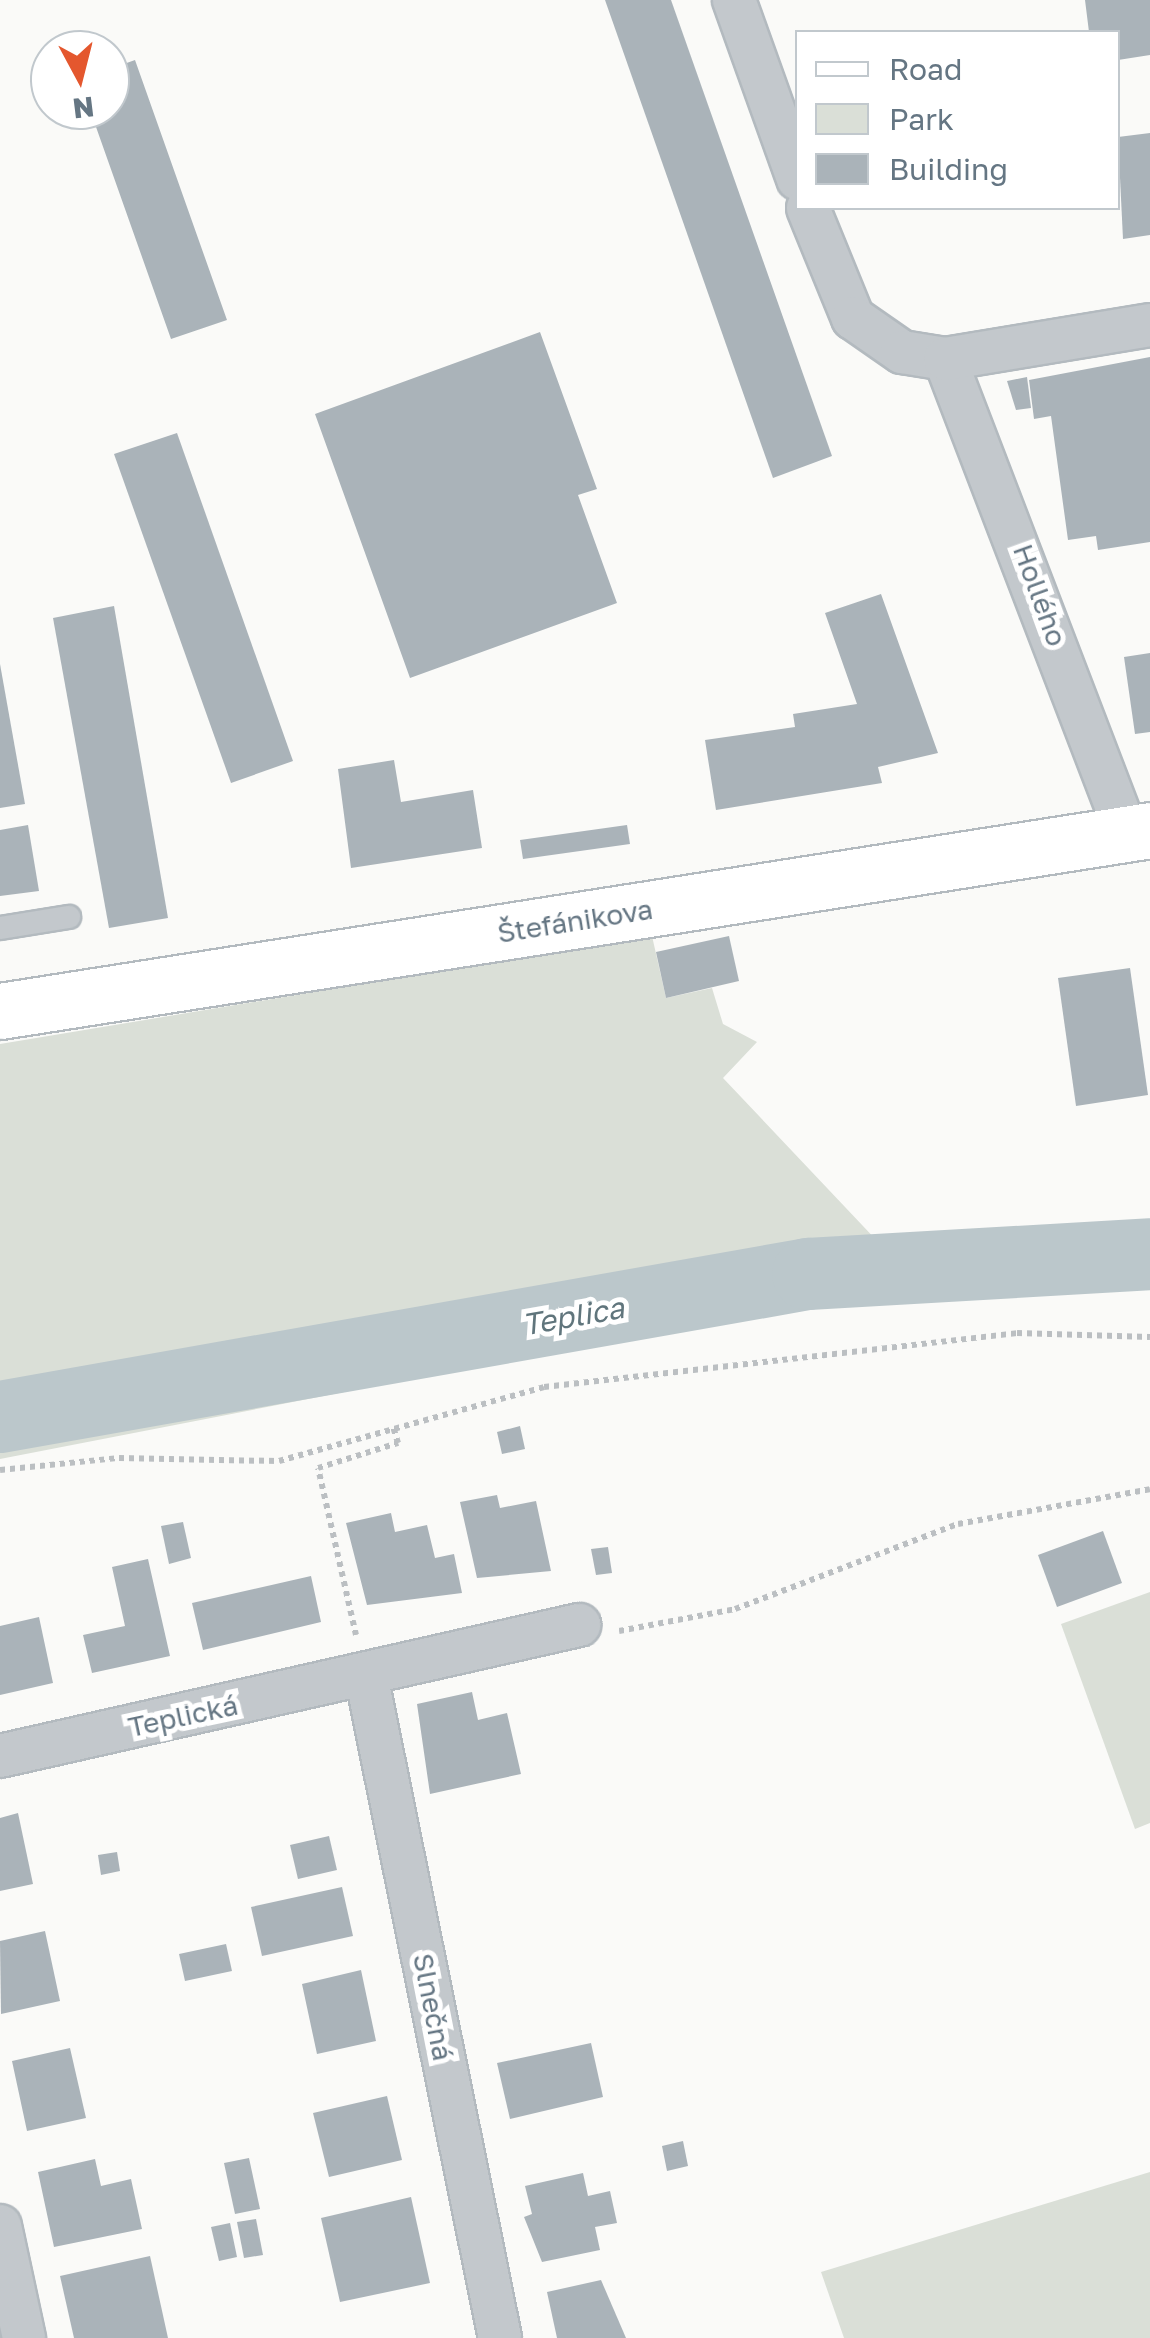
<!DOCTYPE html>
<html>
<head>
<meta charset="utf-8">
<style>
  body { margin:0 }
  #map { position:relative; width:1150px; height:2338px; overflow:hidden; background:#fafaf8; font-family:"Golos Text",sans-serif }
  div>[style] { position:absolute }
  .green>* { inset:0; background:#dadfd7 }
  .river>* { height:72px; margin:-36px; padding:0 36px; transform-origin:36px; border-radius:36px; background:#bbc7cb }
  .building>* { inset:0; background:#aab3b9 }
  .path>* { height:6px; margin-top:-3px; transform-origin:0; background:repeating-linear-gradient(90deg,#bbbfc2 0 5px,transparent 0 10px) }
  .roads { filter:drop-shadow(2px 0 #b3babf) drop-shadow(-2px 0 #b3babf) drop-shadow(0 2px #b3babf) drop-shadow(0 -2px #b3babf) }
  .lane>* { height:22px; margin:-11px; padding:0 11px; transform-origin:11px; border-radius:11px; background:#c3c8cc }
  .street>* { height:42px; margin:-21px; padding:0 21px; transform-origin:21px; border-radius:21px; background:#c3c8cc }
  .secondary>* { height:55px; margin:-27.5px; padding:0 27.5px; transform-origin:27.5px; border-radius:27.5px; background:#fff }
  span { translate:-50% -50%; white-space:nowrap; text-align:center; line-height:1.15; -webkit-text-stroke:10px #fff; paint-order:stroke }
  .street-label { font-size:28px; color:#657683 }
  .water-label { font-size:30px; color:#60757c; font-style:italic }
  .legend { position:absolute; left:795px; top:30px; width:325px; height:180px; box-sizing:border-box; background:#fff; border:2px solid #c1c8cd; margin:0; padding:12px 18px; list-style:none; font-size:30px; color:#657683 }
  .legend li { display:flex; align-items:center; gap:20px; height:50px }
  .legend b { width:50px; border:2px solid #c1c8cd }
  .north { position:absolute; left:30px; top:30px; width:100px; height:100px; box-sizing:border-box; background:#fff; border:2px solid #c1c8cd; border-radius:50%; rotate:173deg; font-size:28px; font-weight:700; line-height:40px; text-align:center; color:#657683 }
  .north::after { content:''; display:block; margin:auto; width:35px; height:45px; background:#e4572e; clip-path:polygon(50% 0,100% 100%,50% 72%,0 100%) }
</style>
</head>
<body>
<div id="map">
  <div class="green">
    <div style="clip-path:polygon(652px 936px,666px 998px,712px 988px,723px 1024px,757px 1042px,723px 1078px,915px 1281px,0 1459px,0 1044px)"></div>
    <div style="clip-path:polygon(1150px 1592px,1150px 1823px,1135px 1829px,1061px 1624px)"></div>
    <div style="clip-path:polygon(1150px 2172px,1150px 2338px,844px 2338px,821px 2272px)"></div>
  </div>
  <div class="river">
    <div style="left:0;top:1417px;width:821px;rotate:-10.04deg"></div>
    <div style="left:808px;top:1274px;width:343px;rotate:-3.3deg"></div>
  </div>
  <div class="building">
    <div style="clip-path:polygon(605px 0,671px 0,832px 456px,773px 478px)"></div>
    <div style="clip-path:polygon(1085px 0,1150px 0,1150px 55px,1118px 60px,1118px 32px,1089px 32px)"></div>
    <div style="clip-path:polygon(135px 60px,227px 320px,171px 339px,90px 110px,110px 110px,110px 69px)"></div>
    <div style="clip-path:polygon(1150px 133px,1150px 235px,1123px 239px,1118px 137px)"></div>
    <div style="clip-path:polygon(540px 332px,597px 489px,578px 495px,617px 603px,410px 678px,315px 414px)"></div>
    <div style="clip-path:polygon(1150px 357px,1150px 542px,1098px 550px,1096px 536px,1068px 540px,1051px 416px,1034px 419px,1029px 380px)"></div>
    <div style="clip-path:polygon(1027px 377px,1031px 408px,1016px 410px,1007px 381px)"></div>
    <div style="clip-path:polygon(177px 433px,293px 761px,231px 783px,114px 454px)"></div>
    <div style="clip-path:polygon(881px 594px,938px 753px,878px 767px,882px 783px,716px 810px,705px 740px,795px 727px,793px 714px,857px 704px,825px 613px)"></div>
    <div style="clip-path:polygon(114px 606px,168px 918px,109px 928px,53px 618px)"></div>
    <div style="clip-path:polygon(1150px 653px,1150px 732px,1135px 734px,1124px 657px)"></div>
    <div style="clip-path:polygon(0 664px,25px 804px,0 808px)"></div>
    <div style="clip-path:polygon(394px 760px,401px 802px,473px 790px,482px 848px,351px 868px,338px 769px)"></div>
    <div style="clip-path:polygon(28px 825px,39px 891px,0 896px,0 830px)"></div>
    <div style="clip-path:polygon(627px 825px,630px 844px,523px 859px,520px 840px)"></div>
    <div style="clip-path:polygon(729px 936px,739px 981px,666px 998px,656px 952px)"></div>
    <div style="clip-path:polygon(1130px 968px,1148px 1095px,1076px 1106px,1058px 978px)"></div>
    <div style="clip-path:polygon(520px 1426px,525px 1449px,502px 1454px,497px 1432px)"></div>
    <div style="clip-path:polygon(497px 1495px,500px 1508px,536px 1501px,551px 1571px,477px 1578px,460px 1502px)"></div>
    <div style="clip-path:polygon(391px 1513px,395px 1532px,427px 1525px,435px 1558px,454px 1554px,462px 1593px,367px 1605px,346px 1523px)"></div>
    <div style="clip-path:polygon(183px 1522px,191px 1558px,169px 1564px,161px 1526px)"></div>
    <div style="clip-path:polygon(1103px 1531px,1122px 1583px,1057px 1607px,1038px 1555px)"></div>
    <div style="clip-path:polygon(608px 1547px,612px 1573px,596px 1575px,591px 1549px)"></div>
    <div style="clip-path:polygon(148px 1559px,170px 1656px,92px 1673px,83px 1635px,125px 1626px,112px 1567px)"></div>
    <div style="clip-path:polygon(311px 1576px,321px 1622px,203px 1650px,192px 1603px)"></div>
    <div style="clip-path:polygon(39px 1617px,53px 1683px,0 1695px,0 1626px)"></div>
    <div style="clip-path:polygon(472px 1692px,478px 1720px,507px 1713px,521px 1774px,430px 1794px,417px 1704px)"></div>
    <div style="clip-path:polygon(18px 1813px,33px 1884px,0 1891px,0 1818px)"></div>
    <div style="clip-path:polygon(329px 1836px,337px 1870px,298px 1879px,290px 1845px)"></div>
    <div style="clip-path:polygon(117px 1852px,120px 1871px,101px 1875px,98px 1855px)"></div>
    <div style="clip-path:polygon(342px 1887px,353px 1936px,262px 1956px,251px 1907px)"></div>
    <div style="clip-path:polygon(45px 1931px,60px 2001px,1px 2014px,0 1941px)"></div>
    <div style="clip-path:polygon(226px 1944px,232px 1971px,185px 1981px,179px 1954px)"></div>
    <div style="clip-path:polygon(361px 1970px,376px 2041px,317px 2054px,302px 1984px)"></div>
    <div style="clip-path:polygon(591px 2043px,603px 2097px,510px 2119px,497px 2063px)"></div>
    <div style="clip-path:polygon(70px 2048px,86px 2118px,27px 2131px,12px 2061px)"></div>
    <div style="clip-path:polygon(387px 2096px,402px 2160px,329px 2177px,313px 2113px)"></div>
    <div style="clip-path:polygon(683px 2141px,688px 2166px,667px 2171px,662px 2146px)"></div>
    <div style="clip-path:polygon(249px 2158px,260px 2209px,235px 2214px,224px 2163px)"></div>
    <div style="clip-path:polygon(95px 2159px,101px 2186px,131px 2179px,142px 2229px,54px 2247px,38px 2172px)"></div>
    <div style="clip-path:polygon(583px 2173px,588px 2196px,610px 2191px,617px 2223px,595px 2227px,600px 2250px,542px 2262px,524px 2217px,532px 2214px,525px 2186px)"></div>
    <div style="clip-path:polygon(411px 2197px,430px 2283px,340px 2302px,321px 2218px)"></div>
    <div style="clip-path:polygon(256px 2219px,263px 2255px,244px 2258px,237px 2222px)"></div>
    <div style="clip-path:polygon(230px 2223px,237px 2257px,219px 2261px,211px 2227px)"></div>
    <div style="clip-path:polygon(150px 2256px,168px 2338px,74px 2338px,60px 2276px)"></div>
    <div style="clip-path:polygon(601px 2280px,626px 2338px,557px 2338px,547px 2292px)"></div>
  </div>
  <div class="path">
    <div style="left:0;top:1470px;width:120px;rotate:-5.8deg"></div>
    <div style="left:119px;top:1458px;width:160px;rotate:1.1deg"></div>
    <div style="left:279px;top:1461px;width:275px;rotate:-15.6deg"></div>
    <div style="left:544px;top:1387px;width:476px;rotate:-6.5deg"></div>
    <div style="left:1017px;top:1333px;width:133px;rotate:1.7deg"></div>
    <div style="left:619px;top:1631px;width:118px;rotate:-10.7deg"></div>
    <div style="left:735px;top:1609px;width:239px;rotate:-20.9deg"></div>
    <div style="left:958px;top:1524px;width:195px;rotate:-10.3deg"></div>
    <div style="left:356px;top:1635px;width:171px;rotate:-102.8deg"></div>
    <div style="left:318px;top:1468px;width:84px;rotate:-17.4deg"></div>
    <div style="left:398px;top:1443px;width:17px;rotate:-107deg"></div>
  </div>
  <div class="roads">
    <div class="lane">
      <div style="left:0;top:928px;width:70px;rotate:-9.1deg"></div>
    </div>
    <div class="street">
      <div style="left:734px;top:0;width:190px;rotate:70.3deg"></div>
      <div style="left:808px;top:208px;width:119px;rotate:67.8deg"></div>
      <div style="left:853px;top:318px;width:60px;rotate:34.8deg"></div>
      <div style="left:902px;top:352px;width:44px;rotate:9.2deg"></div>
      <div style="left:945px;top:359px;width:509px;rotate:69.04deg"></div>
      <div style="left:945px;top:359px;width:208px;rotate:-9.4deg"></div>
      <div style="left:366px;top:1675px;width:676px;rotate:78.57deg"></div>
      <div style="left:0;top:1756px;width:594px;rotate:-12.75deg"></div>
      <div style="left:0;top:2226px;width:115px;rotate:77.9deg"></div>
    </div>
    <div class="secondary">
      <div style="left:0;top:1011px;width:1164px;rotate:-8.94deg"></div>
    </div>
  </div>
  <div class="street-label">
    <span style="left:1040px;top:595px;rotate:70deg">Hollého</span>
    <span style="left:575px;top:921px;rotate:-9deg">Štefánikova</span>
    <span style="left:183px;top:1716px;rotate:-12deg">Teplická</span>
    <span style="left:433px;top:2007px;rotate:79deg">Slnečná</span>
  </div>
  <div class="water-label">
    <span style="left:573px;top:1316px;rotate:-10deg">Teplica</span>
  </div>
  <ul class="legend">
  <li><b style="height:12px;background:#fff"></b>Road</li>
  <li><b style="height:28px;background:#dadfd7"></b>Park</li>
  <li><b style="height:28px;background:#aab3b9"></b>Building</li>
  </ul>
  <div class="north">N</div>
</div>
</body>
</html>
